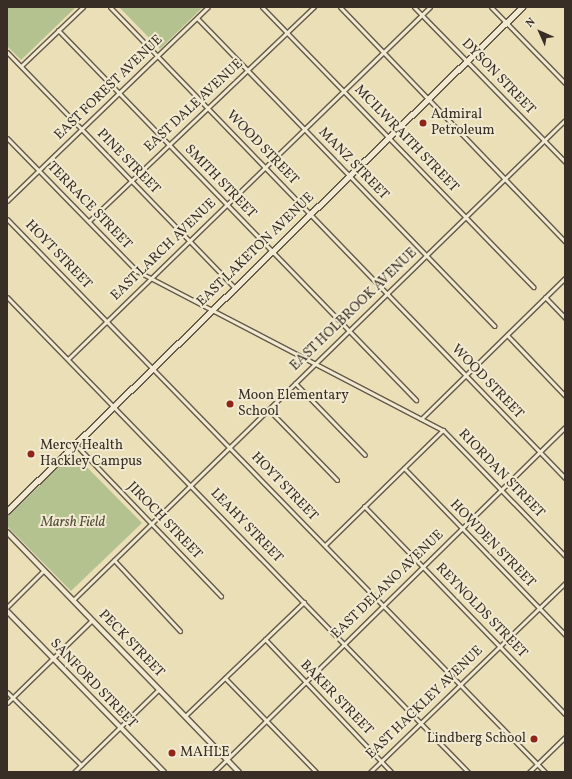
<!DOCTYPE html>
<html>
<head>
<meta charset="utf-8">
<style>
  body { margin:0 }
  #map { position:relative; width:572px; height:779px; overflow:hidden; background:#eadfb7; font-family:Vollkorn,serif }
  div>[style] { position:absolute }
  .green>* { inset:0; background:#b4c290 }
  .roads { filter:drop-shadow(1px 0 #655a4a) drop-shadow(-1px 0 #655a4a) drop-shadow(0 1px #655a4a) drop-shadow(0 -1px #655a4a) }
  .minor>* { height:3px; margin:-1.5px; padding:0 1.5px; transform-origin:1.5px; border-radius:1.5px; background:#f1ead0 }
  .tertiary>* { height:4px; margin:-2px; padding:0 2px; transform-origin:2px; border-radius:2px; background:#f1ead0 }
  .secondary>* { height:4.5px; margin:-2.25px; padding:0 2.25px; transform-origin:2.25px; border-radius:2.25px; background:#f1ead0 }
  .dots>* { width:11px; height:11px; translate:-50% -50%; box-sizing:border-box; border:2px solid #f1ead0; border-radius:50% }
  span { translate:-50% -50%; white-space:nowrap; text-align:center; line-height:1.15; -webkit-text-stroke:4px #f1ead0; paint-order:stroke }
  .street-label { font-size:14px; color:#392e25 }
  .poi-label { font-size:14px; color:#392e25 }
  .left { translate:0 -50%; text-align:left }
  .right { translate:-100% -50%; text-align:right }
  .park-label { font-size:14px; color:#524c3a; font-style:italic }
  .frame { position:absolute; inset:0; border:8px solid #392e25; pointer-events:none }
  .north { position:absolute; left:520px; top:12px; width:40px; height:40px; -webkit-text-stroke:3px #f1ead0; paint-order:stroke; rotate:315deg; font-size:11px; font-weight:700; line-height:16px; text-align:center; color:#392e25 }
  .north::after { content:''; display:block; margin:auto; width:14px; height:18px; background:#392e25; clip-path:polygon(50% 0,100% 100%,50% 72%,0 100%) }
</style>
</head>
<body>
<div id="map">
  <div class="green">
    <div style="clip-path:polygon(7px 7px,76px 7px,21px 60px,7px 46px)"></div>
    <div style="clip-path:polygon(119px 7px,203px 7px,160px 49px)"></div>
    <div style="clip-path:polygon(73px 453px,142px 523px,71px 591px,7px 526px,7px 517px)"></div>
  </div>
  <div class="roads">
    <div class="minor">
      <div style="left:110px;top:7px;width:655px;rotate:45.99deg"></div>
      <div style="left:262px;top:7px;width:390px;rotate:45.9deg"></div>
      <div style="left:340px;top:7px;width:325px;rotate:46.2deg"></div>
      <div style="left:414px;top:7px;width:216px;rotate:45.7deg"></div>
      <div style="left:491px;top:7px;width:106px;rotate:45.8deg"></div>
      <div style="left:197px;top:18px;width:428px;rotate:46deg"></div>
      <div style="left:58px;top:30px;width:515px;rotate:45.94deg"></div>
      <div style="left:7px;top:52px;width:327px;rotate:46deg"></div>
      <div style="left:21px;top:66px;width:86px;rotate:-43.6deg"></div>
      <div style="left:7px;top:138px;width:186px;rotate:45.7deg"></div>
      <div style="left:137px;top:271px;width:345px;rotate:27.5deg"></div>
      <div style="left:443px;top:430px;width:175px;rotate:45.9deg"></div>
      <div style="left:7px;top:201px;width:279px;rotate:-44deg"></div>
      <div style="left:7px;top:219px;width:772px;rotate:45.79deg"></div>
      <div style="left:89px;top:221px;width:311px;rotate:-43.6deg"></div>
      <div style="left:7px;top:297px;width:662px;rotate:45.86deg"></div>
      <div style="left:545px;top:297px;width:29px;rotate:46deg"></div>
      <div style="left:507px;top:335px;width:84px;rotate:46.4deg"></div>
      <div style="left:68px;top:359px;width:505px;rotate:-44.2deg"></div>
      <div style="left:295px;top:383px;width:100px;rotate:45.8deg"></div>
      <div style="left:268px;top:409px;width:99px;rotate:45.8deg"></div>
      <div style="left:421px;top:419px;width:202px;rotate:-44.4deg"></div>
      <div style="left:75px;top:444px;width:211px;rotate:46.2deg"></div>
      <div style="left:404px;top:468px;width:232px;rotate:46deg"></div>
      <div style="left:364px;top:506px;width:289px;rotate:46deg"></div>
      <div style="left:325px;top:545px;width:165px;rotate:-44.3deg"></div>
      <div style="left:114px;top:560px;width:97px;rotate:47.1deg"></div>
      <div style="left:73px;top:600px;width:687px;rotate:-44.29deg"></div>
      <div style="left:7px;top:607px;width:52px;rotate:-45deg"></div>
      <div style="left:265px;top:639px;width:183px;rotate:46.5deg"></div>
      <div style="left:225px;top:678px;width:131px;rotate:45.9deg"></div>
      <div style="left:7px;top:692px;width:104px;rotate:44.6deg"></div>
      <div style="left:7px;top:703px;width:119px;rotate:-44.3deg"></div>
      <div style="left:185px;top:716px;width:165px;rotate:-43.8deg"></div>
      <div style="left:74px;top:772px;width:119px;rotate:-44.3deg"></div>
      <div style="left:214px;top:772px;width:492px;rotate:-44.5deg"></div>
      <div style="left:370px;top:772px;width:272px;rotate:-44.1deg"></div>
      <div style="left:529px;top:772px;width:50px;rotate:-44.2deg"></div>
    </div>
    <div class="tertiary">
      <div style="left:7px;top:532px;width:334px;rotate:46deg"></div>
      <div style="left:7px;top:611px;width:225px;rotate:45.7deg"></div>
    </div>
    <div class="secondary">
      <div style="left:7px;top:511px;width:721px;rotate:-44.38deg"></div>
    </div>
  </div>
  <div class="dots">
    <div style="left:423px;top:123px;background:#8f2418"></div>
    <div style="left:230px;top:404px;background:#8f2418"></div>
    <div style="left:31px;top:454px;background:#8f2418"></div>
    <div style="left:534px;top:739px;background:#8f2418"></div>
    <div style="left:172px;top:753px;background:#8f2418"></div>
  </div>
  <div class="street-label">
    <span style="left:498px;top:77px;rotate:46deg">DYSON STREET</span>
    <span style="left:109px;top:88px;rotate:-44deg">EAST FOREST AVENUE</span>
    <span style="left:194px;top:106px;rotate:-43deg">EAST DALE AVENUE</span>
    <span style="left:406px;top:139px;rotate:46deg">MCILWRAITH STREET</span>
    <span style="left:262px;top:148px;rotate:46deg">WOOD STREET</span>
    <span style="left:128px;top:162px;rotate:46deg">PINE STREET</span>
    <span style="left:353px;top:164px;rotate:46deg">MANZ STREET</span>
    <span style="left:220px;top:182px;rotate:46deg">SMITH STREET</span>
    <span style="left:89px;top:206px;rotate:46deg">TERRACE STREET</span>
    <span style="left:164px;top:250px;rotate:-44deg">EAST LARCH AVENUE</span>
    <span style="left:256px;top:250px;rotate:-44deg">EAST LAKETON AVENUE</span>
    <span style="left:58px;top:255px;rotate:46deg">HOYT STREET</span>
    <span style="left:354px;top:310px;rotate:-44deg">EAST HOLBROOK AVENUE</span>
    <span style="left:487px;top:382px;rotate:46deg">WOOD STREET</span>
    <span style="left:501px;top:474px;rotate:46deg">RIORDAN STREET</span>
    <span style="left:284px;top:487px;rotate:46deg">HOYT STREET</span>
    <span style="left:164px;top:521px;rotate:46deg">JIROCH STREET</span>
    <span style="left:246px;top:526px;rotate:46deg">LEAHY STREET</span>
    <span style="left:492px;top:544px;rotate:46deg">HOWDEN STREET</span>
    <span style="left:388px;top:585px;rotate:-44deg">EAST DELANO AVENUE</span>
    <span style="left:481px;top:611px;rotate:46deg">REYNOLDS STREET</span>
    <span style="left:131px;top:644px;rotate:46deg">PECK STREET</span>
    <span style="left:93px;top:684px;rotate:46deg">SANFORD STREET</span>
    <span style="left:336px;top:698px;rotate:46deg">BAKER STREET</span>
    <span style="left:425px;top:703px;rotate:-44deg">EAST HACKLEY AVENUE</span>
  </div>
  <div class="poi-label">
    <span class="left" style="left:431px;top:123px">Admiral<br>Petroleum</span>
    <span class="left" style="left:238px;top:404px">Moon Elementary<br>School</span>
    <span class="left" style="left:40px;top:454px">Mercy Health<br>Hackley Campus</span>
    <span class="right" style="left:526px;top:739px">Lindberg School</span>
    <span class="left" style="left:180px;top:753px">MAHLE</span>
  </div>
  <div class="park-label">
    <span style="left:73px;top:523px">Marsh Field</span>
  </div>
  <div class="frame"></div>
  <div class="north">N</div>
</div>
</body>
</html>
